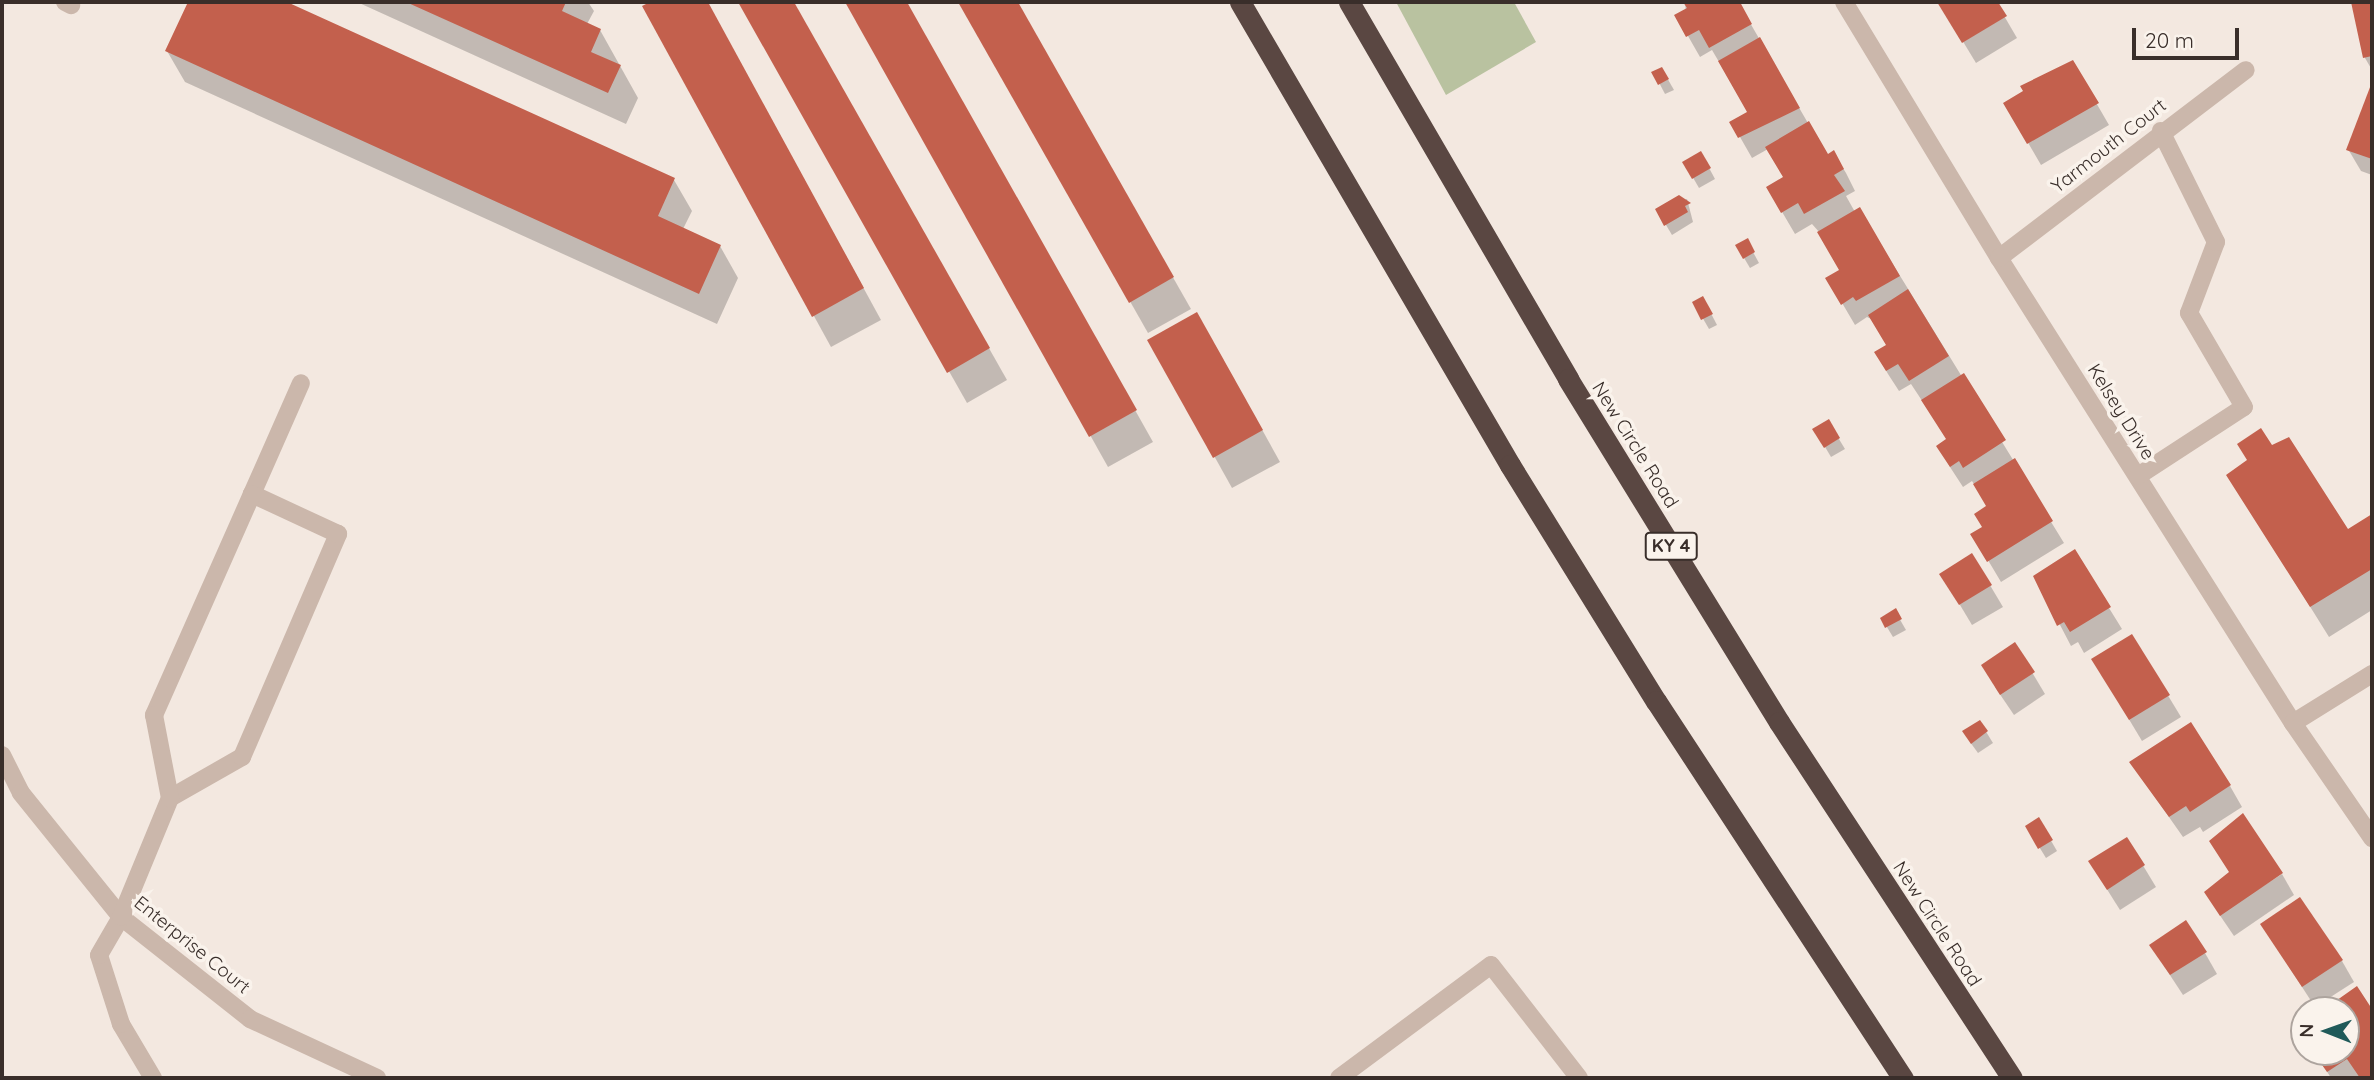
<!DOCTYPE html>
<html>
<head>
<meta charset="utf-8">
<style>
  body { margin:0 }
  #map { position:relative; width:2374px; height:1080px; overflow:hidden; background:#f3e8e0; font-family:Quicksand,sans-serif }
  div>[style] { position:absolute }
  .green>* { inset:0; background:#b9c2a0 }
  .shadow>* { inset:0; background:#0003 }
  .building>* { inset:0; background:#c3604d }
  .minor>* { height:18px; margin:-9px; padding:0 9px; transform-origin:9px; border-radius:9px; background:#cbb7ab }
  .highway>* { height:21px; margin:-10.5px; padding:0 10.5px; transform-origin:10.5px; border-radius:10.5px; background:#5a4742 }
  span { translate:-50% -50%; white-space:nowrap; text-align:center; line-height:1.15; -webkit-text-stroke:7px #faf3ec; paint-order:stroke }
  .shield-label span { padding:2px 5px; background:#faf3ec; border:2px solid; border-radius:5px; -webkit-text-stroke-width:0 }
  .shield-label { font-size:18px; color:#392e2a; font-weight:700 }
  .street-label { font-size:19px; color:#392e2a }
  .frame { position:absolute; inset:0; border:4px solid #392e2a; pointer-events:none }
  .north { position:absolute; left:2290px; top:996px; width:70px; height:70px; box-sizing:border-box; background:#faf3ec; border:2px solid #ada49e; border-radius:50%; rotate:271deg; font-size:19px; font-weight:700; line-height:28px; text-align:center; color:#392e2a }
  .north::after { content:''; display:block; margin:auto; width:24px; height:32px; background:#205a59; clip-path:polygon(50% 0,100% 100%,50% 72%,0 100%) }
  .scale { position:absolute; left:2132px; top:28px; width:107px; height:32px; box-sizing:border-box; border:4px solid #392e2a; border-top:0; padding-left:9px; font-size:21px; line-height:24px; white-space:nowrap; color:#392e2a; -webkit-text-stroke:5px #faf3ec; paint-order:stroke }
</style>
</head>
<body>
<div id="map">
  <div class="green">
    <div style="clip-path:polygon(1396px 2px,1514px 2px,1536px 42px,1446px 95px)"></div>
  </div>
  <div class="shadow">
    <div style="clip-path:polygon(190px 2px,282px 2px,674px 180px,692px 211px,683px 229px,720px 246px,738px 278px,717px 324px,185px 82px,167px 51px)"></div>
    <div style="clip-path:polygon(357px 2px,588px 2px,594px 11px,587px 24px,600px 30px,638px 98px,626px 124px)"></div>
    <div style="clip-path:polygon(654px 2px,707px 2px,881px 320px,831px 347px,644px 7px)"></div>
    <div style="clip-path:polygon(740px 2px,793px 2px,1007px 380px,967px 403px)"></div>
    <div style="clip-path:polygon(847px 2px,906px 2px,1153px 442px,1108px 467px)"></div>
    <div style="clip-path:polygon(960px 2px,1016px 2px,1191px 309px,1148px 333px)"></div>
    <div style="clip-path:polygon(1685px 2px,1738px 2px,1827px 156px,1833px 152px,1846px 173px,1855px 191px,1846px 196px,1855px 212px,1859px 209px,2064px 543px,2001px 582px,1973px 535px,1985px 528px,1989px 507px,1972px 481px,1963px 487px,1950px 467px,1938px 446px,1948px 440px,1911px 384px,1899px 391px,1888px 374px,1876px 353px,1888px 346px,1873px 320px,1867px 317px,1855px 325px,1828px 279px,1841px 271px,1820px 233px,1812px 224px,1795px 234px,1768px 188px,1785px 178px,1768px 149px,1752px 158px,1732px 123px,1749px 113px,1712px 50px,1700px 57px,1688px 36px)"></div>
    <div style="clip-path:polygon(1939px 2px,1996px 2px,2017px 38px,1976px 63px)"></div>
    <div style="clip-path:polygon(2352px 2px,2372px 2px,2372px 70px,2365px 58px)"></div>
    <div style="clip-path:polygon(2073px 63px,2109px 125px,2041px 165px,2005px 103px,2025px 92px,2023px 87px)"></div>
    <div style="clip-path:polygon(1662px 69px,1674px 90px,1665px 94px,1654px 73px)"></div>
    <div style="clip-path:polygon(2372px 87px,2372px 175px,2361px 171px,2348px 149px)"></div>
    <div style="clip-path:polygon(1701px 153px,1715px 179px,1699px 188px,1684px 162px)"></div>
    <div style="clip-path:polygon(1687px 199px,1693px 222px,1672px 235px,1657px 210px)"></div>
    <div style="clip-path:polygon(1747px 241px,1759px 263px,1750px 268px,1737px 246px)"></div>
    <div style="clip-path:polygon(1703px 298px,1717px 325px,1709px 329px,1694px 303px)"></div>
    <div style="clip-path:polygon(1150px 341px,1215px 345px,1280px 462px,1232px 488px)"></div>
    <div style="clip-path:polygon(1828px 421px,1845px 449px,1831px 457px,1815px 430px)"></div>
    <div style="clip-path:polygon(2271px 448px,2348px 531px,2372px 516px,2372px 610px,2329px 637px,2228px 475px)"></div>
    <div style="clip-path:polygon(1972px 555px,2003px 607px,1972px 625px,1954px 595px)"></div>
    <div style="clip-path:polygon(2035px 577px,2109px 608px,2122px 629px,2084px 653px,2078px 642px,2071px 646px)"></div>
    <div style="clip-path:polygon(1895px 611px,1906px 630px,1893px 637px,1882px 619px)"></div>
    <div style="clip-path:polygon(2132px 636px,2181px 717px,2142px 741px,2106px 681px)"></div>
    <div style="clip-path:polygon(2015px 644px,2045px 694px,2014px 715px,1995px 687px)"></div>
    <div style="clip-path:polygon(1980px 722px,1993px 743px,1978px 753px,1970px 742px)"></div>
    <div style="clip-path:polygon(2131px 763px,2230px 786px,2242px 807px,2203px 832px,2200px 827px,2183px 837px)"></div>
    <div style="clip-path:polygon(2039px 820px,2057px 851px,2046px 858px,2027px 827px)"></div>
    <div style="clip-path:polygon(2127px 839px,2156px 887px,2120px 910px,2103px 883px)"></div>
    <div style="clip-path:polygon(2282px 874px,2294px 895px,2234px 936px,2219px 914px)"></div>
    <div style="clip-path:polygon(2262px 925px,2342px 961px,2354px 982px,2315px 1007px)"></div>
    <div style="clip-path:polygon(2205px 953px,2217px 974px,2183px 995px,2164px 966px)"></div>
    <div style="clip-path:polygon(2357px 989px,2372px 1012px,2372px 1078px,2331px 1078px,2315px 1052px,2346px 1052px,2346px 1010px,2326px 1010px)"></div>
  </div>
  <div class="building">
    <div style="clip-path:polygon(188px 2px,287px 2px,675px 178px,658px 216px,721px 245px,699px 294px,165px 51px)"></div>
    <div style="clip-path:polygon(406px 2px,566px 2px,562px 11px,601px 29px,591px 52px,621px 65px,608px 93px)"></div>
    <div style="clip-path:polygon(650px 2px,708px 2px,864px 288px,812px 317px,642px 6px)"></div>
    <div style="clip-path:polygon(738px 2px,794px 2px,990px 348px,947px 373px)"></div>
    <div style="clip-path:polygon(845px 2px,907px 2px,1137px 410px,1089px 437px)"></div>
    <div style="clip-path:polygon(958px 2px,1018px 2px,1174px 277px,1129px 303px)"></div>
    <div style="clip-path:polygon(1683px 2px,1740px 2px,1752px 24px,1709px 48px,1699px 30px,1686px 37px,1674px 15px,1687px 8px)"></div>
    <div style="clip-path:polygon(1937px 2px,1998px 2px,2007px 16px,1962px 43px)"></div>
    <div style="clip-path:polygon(2351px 2px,2372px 2px,2372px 56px,2363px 58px)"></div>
    <div style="clip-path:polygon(1760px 37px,1800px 108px,1738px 138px,1729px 122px,1747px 112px,1718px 61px)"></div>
    <div style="clip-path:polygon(2073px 60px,2099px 103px,2027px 144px,2003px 103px,2023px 91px,2020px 86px)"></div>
    <div style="clip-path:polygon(1662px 67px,1669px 79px,1658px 85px,1651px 72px)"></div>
    <div style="clip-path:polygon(2372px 82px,2372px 159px,2346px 150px)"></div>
    <div style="clip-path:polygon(1809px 121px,1828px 154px,1834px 150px,1844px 169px,1834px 175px,1845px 191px,1804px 214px,1798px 203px,1781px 213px,1766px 187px,1783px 177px,1765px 147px)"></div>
    <div style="clip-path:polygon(1701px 151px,1711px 168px,1692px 179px,1682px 162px)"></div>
    <div style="clip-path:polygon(1679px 195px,1691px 203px,1685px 206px,1688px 212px,1664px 226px,1655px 209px)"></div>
    <div style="clip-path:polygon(1860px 207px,1900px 276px,1856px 301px,1853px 297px,1841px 305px,1825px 278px,1839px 270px,1817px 232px)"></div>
    <div style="clip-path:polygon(1748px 238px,1755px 252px,1743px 259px,1735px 245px)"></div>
    <div style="clip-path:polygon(1908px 289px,1949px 356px,1909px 381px,1898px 364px,1886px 371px,1874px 352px,1886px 345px,1868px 315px)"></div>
    <div style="clip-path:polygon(1703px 296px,1713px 314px,1701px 320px,1692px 302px)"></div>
    <div style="clip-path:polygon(1197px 312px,1263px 430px,1213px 458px,1147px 340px)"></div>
    <div style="clip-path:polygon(1964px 373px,2006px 440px,1963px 468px,1959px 461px,1950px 467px,1936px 446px,1946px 439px,1921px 400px)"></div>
    <div style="clip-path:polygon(1829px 419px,1840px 438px,1824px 448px,1812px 429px)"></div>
    <div style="clip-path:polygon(2261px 428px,2272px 445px,2289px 437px,2348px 529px,2372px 514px,2372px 569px,2310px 607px,2226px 475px,2247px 460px,2237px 444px)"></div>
    <div style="clip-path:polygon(2015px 458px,2053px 521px,1987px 562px,1970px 534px,1982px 527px,1974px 514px,1986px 506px,1973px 484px)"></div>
    <div style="clip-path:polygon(2075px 549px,2111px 607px,2070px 632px,2064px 622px,2057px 626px,2033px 576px)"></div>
    <div style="clip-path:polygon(1972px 553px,1992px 585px,1959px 605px,1939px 574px)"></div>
    <div style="clip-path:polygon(1896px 608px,1902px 619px,1885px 628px,1880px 618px)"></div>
    <div style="clip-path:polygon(2132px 634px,2170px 695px,2129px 720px,2091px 659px)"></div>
    <div style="clip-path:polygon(2015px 642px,2035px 672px,2000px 695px,1981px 665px)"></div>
    <div style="clip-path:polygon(1980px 720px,1988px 731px,1971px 744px,1962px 731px)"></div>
    <div style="clip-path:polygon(2191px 722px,2231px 785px,2190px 812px,2186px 806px,2169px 817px,2129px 762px)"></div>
    <div style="clip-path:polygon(2243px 813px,2283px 873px,2220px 916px,2204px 892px,2229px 872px,2209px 841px)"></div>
    <div style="clip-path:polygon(2039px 817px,2053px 840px,2038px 849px,2025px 826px)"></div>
    <div style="clip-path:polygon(2127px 837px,2145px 865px,2107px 890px,2088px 861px)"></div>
    <div style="clip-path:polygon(2300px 897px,2343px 960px,2302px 987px,2260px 924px)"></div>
    <div style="clip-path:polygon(2186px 920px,2207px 952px,2170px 975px,2149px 945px)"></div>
    <div style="clip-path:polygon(2357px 986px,2372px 1009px,2370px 1078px,2360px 1078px,2347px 1059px,2327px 1072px,2313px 1052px,2346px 1052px,2346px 1010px,2323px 1010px)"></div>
  </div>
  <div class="minor">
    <div style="left:65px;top:2px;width:7px;rotate:27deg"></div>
    <div style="left:1844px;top:2px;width:299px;rotate:58.8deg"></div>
    <div style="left:1999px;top:258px;width:550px;rotate:57.7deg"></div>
    <div style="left:2293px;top:723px;width:140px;rotate:55.5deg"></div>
    <div style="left:1999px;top:258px;width:310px;rotate:-37.3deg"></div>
    <div style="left:2138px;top:476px;width:126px;rotate:-33.1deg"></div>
    <div style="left:2244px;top:407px;width:109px;rotate:-120.3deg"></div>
    <div style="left:2189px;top:313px;width:76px;rotate:-69.2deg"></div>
    <div style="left:2216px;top:242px;width:124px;rotate:-116.4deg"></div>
    <div style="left:252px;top:494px;width:121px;rotate:-66.2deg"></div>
    <div style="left:2293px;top:723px;width:93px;rotate:-31.8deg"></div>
    <div style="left:2px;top:755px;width:42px;rotate:63.4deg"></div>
    <div style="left:21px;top:793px;width:159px;rotate:51.1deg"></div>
    <div style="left:121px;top:917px;width:164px;rotate:38.3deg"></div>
    <div style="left:250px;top:1019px;width:140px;rotate:24.9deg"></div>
    <div style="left:153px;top:1078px;width:63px;rotate:-120.7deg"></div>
    <div style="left:121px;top:1024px;width:72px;rotate:-107.7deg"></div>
    <div style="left:99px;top:955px;width:44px;rotate:-59.9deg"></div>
    <div style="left:121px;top:917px;width:129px;rotate:-67.6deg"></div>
    <div style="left:170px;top:798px;width:83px;rotate:-29.7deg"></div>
    <div style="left:242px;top:757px;width:243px;rotate:-66.7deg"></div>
    <div style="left:338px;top:534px;width:95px;rotate:-155.1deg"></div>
    <div style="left:252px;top:494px;width:242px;rotate:113.9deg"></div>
    <div style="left:154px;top:715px;width:85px;rotate:79.1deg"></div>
    <div style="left:1339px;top:1078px;width:189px;rotate:-36.6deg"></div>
    <div style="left:1491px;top:965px;width:143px;rotate:52.1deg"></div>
  </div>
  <div class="highway">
    <div style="left:1240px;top:2px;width:536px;rotate:59.75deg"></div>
    <div style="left:1510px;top:465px;width:278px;rotate:58.3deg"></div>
    <div style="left:1656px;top:701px;width:451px;rotate:56.8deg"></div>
    <div style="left:1349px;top:2px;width:436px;rotate:59.8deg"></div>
    <div style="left:1568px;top:379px;width:403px;rotate:58.4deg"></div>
    <div style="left:1779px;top:722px;width:425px;rotate:56.8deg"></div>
  </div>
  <div class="shield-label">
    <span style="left:1671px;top:546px">KY 4</span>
  </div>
  <div class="street-label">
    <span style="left:2109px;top:146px;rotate:-38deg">Yarmouth Court</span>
    <span style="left:2121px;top:412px;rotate:58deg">Kelsey Drive</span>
    <span style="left:1635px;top:445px;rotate:58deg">New Circle Road</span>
    <span style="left:1937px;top:924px;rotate:57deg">New Circle Road</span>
    <span style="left:192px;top:945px;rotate:39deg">Enterprise Court</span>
  </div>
  <div class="frame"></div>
  <div class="north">N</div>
  <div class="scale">20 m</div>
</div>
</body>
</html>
